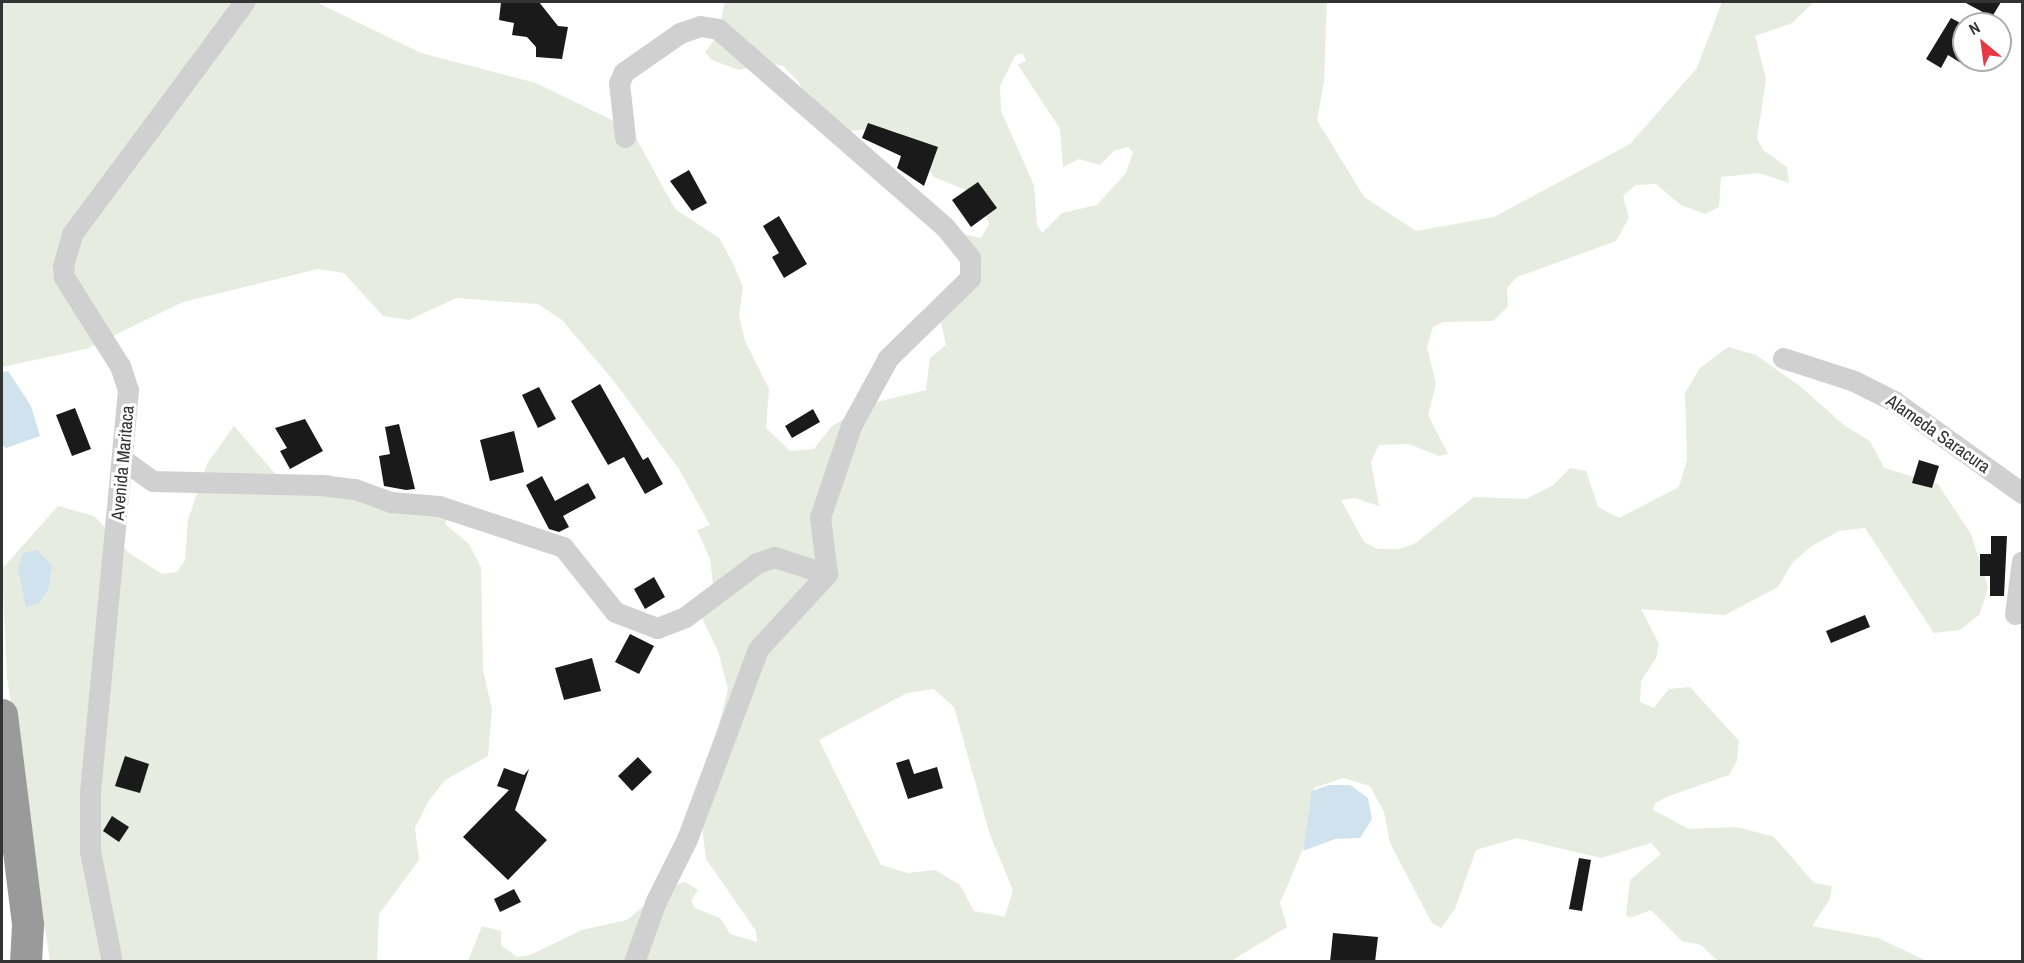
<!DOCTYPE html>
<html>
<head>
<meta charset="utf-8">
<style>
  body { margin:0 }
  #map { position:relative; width:2024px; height:963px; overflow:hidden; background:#fff; font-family:"Archivo Narrow",sans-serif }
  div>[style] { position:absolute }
  .green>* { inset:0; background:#e6ecdf }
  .water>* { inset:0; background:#cfe2ee }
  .building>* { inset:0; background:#1a1a1a }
  .minor>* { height:21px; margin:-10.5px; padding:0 10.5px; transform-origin:10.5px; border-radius:10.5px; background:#d0d0d0 }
  .highway>* { height:32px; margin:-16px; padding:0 16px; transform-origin:16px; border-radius:16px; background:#9a9a9a }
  span { translate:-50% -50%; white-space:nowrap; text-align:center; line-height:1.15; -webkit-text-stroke:6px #fff; paint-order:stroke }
  .street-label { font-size:18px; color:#333 }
  .frame { position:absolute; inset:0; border:3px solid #333; pointer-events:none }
  .north { position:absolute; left:1952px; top:12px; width:60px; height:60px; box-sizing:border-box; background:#fff; border:2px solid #adadad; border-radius:50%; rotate:331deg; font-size:16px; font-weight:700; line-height:24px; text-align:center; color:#333 }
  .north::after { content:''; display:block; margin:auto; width:21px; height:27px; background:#e63946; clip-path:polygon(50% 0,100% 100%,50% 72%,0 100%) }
</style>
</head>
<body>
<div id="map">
  <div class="green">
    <div style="clip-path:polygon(evenodd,2px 2px,316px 2px,421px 53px,536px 83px,614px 121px,636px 138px,675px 209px,719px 238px,733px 263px,743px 287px,739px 315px,745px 341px,769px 389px,766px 428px,790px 451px,814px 449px,832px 426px,869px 404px,926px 390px,930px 358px,946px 345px,940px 318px,966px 287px,963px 234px,981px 238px,989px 224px,978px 195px,934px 177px,918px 151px,898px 132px,879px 128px,841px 132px,816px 115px,798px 81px,783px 66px,769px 63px,739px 70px,712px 60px,705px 52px,718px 35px,725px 2px,1327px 2px,1324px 82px,1317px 120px,1364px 197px,1416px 231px,1494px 217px,1630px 144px,1697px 68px,1722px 2px,1814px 2px,1792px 23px,1755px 36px,1766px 79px,1757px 139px,1763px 150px,1787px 167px,1789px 183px,1759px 173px,1721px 177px,1719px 207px,1705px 214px,1681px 205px,1656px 184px,1636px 185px,1623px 196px,1629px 218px,1616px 241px,1517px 277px,1507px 288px,1508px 306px,1493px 321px,1443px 322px,1433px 327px,1427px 347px,1436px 384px,1428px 415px,1448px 454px,1439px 456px,1409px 444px,1379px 445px,1371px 462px,1379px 506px,1355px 498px,1341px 500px,1364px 542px,1378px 549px,1399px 549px,1414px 544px,1474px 497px,1526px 499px,1552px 486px,1570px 468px,1586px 471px,1598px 507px,1619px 518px,1679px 487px,1687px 460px,1685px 393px,1700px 368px,1728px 347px,1756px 355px,1801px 387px,1845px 426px,1870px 441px,1884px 468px,1938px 484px,1971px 534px,1988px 587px,1980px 614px,1960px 630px,1934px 633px,1865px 528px,1839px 531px,1812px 546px,1793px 562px,1778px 587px,1725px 615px,1641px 609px,1659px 644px,1656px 658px,1641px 681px,1640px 702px,1654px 708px,1669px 689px,1690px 687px,1739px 741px,1737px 761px,1729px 775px,1669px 796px,1655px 803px,1653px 810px,1689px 829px,1737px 827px,1774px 837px,1814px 883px,1832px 886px,1830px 899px,1812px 926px,1878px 938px,1927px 961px,1718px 961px,1701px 945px,1682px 941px,1651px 910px,1630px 918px,1626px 915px,1630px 880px,1661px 854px,1651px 843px,1601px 858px,1517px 838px,1476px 850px,1455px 909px,1441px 928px,1432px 923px,1390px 843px,1384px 812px,1370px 786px,1343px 778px,1314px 788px,1305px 844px,1280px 903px,1287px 927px,1231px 961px,468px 961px,482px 926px,501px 931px,501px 945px,517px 957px,530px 955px,582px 930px,627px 920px,665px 888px,685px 882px,698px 890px,691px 901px,695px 908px,720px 918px,730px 934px,757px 942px,756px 931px,706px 859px,701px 818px,705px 779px,728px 689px,718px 651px,702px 618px,713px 584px,710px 559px,697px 530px,710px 525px,679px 469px,613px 380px,562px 320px,538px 304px,456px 298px,409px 320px,383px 316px,344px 273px,318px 269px,183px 302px,86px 349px,2px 367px,2px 2px,1022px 53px,1026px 60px,1018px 65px,1060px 129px,1063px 167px,1079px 159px,1100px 165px,1115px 150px,1128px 147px,1133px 152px,1126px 173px,1097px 205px,1062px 213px,1042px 233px,1037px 225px,1034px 185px,1001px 111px,1000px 86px,1015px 56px,1022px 53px,2px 2px,934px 689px,954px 707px,990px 835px,1013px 890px,1005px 917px,974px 911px,960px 885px,935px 870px,908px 873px,881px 865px,819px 740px,907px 693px,934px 689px)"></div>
    <div style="clip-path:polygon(234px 426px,277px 476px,331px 475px,384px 511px,451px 511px,445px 524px,469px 544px,481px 567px,483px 670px,492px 709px,488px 756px,445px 780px,428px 802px,415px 828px,419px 860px,379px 914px,377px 961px,50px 961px,7px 677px,2px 569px,58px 506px,94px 516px,129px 553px,162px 574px,177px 572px,185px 560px,188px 520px,207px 464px)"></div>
  </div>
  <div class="water">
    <div style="clip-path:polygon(8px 371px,31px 406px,40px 436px,6px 448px,2px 445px,2px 372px)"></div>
    <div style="clip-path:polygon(37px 550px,52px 565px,49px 588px,39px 603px,26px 607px,18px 568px,23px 553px)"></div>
    <div style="clip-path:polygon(1329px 785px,1350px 785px,1368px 798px,1372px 819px,1360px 838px,1335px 839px,1303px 851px,1312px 791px)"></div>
  </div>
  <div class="building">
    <div style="clip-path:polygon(501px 2px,539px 2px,558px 26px,568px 27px,562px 59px,536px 57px,536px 47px,527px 37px,512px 35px,514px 23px,499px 20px)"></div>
    <div style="clip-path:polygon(1964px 2px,2001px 2px,1992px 17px)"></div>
    <div style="clip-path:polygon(1951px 18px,1964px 25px,1964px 65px,1948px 55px,1941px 68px,1926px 59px)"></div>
    <div style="clip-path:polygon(868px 123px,938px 147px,924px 186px,897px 168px,901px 156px,862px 138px)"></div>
    <div style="clip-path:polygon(689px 170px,707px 203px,692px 211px,670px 181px)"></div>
    <div style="clip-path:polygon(978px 182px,997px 208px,971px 227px,952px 200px)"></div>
    <div style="clip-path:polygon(779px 216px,807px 264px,784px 278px,772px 257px,779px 253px,763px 226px)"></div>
    <div style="clip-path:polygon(600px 384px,643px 460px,648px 457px,663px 484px,645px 494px,624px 457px,608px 465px,571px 401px)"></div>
    <div style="clip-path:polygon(539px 387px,556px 419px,538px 428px,522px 395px)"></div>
    <div style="clip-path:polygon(75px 408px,91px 449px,72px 456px,56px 415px)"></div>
    <div style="clip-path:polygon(813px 409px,820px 422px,792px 438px,785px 426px)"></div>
    <div style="clip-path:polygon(305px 419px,323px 451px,290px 469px,280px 451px,287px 448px,275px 428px)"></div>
    <div style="clip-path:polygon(399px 424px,415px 489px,406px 490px,384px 486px,379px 456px,390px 454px,385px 427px)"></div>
    <div style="clip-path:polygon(514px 431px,524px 472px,490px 481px,480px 440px)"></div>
    <div style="clip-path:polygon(1919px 460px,1939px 466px,1932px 488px,1912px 483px)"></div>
    <div style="clip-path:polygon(542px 476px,555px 501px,588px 483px,596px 498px,563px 516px,569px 527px,559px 532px,549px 529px,526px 485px)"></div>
    <div style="clip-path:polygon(1991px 536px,2007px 536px,2004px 596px,1990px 596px,1990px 576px,1980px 576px,1980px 554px,1991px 554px)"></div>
    <div style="clip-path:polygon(654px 577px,665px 597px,645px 609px,634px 589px)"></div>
    <div style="clip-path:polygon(1865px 615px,1870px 627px,1831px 643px,1826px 631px)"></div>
    <div style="clip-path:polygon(630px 634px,654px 646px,639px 674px,615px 662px)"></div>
    <div style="clip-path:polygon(592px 658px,601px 691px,564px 700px,555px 668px)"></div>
    <div style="clip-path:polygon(125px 756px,149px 764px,140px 793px,115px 786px)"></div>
    <div style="clip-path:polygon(638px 757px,652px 772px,632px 791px,618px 776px)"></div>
    <div style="clip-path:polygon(909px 759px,914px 774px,937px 767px,943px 788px,908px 799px,896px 763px)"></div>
    <div style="clip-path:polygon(504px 768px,524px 775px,529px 769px,515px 810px,547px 840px,508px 880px,463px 837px,509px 790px,497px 786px)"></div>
    <div style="clip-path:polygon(112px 816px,129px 827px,119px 842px,103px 831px)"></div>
    <div style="clip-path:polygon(1579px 858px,1591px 860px,1582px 911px,1569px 909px)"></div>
    <div style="clip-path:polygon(514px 889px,521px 902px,500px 912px,494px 899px)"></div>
    <div style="clip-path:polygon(1333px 933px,1378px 937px,1375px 962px,1330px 962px)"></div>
  </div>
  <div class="minor">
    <div style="left:625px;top:137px;width:54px;rotate:-96.3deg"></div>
    <div style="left:619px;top:83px;width:12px;rotate:-66deg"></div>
    <div style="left:624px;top:72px;width:68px;rotate:-34.9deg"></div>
    <div style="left:680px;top:33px;width:21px;rotate:-19deg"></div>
    <div style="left:700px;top:26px;width:18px;rotate:9deg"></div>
    <div style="left:718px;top:29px;width:301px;rotate:41.1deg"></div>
    <div style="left:945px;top:227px;width:40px;rotate:51deg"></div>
    <div style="left:970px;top:258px;width:20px;rotate:90deg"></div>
    <div style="left:970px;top:278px;width:115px;rotate:135.7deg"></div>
    <div style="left:888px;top:358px;width:77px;rotate:118.6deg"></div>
    <div style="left:851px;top:426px;width:96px;rotate:108.8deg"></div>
    <div style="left:820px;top:517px;width:57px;rotate:83deg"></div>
    <div style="left:1783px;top:358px;width:75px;rotate:17.9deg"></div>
    <div style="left:1854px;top:381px;width:45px;rotate:26.6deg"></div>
    <div style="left:1894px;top:401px;width:158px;rotate:35.7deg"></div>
    <div style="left:125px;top:461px;width:34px;rotate:36deg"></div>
    <div style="left:153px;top:481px;width:168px;rotate:1.4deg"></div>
    <div style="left:321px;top:485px;width:34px;rotate:7deg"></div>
    <div style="left:355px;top:489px;width:38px;rotate:20deg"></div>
    <div style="left:391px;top:502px;width:48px;rotate:4.8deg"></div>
    <div style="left:439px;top:506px;width:131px;rotate:18.3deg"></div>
    <div style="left:563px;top:547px;width:83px;rotate:51.3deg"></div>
    <div style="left:615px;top:612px;width:45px;rotate:20.9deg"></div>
    <div style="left:657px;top:628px;width:30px;rotate:-21deg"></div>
    <div style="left:685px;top:617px;width:90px;rotate:-36.9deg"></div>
    <div style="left:757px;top:563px;width:18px;rotate:-19deg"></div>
    <div style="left:774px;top:557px;width:56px;rotate:17.8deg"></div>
    <div style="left:2015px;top:614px;width:53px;rotate:-82.5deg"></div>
    <div style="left:112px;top:962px;width:113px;rotate:-101.2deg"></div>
    <div style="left:90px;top:851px;width:59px;rotate:-90deg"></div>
    <div style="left:90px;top:792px;width:404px;rotate:-84.6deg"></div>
    <div style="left:128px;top:390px;width:25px;rotate:-108deg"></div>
    <div style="left:120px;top:366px;width:105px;rotate:-122.2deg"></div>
    <div style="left:64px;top:277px;width:11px;rotate:-95deg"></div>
    <div style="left:63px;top:266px;width:33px;rotate:-74deg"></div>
    <div style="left:72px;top:234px;width:289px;rotate:-53.4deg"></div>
    <div style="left:634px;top:962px;width:65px;rotate:-70.2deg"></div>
    <div style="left:656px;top:901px;width:69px;rotate:-63.4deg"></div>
    <div style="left:687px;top:839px;width:203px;rotate:-69.5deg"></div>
    <div style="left:758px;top:649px;width:102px;rotate:-47.4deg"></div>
  </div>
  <div class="highway">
    <div style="left:2px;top:715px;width:212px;rotate:82.9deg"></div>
    <div style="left:28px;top:925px;width:37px;rotate:93deg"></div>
  </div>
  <div class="street-label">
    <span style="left:1938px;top:434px;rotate:35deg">Alameda Saracura</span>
    <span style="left:123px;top:463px;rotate:-85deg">Avenida Maritaca</span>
  </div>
  <div class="frame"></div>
  <div class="north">N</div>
</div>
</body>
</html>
